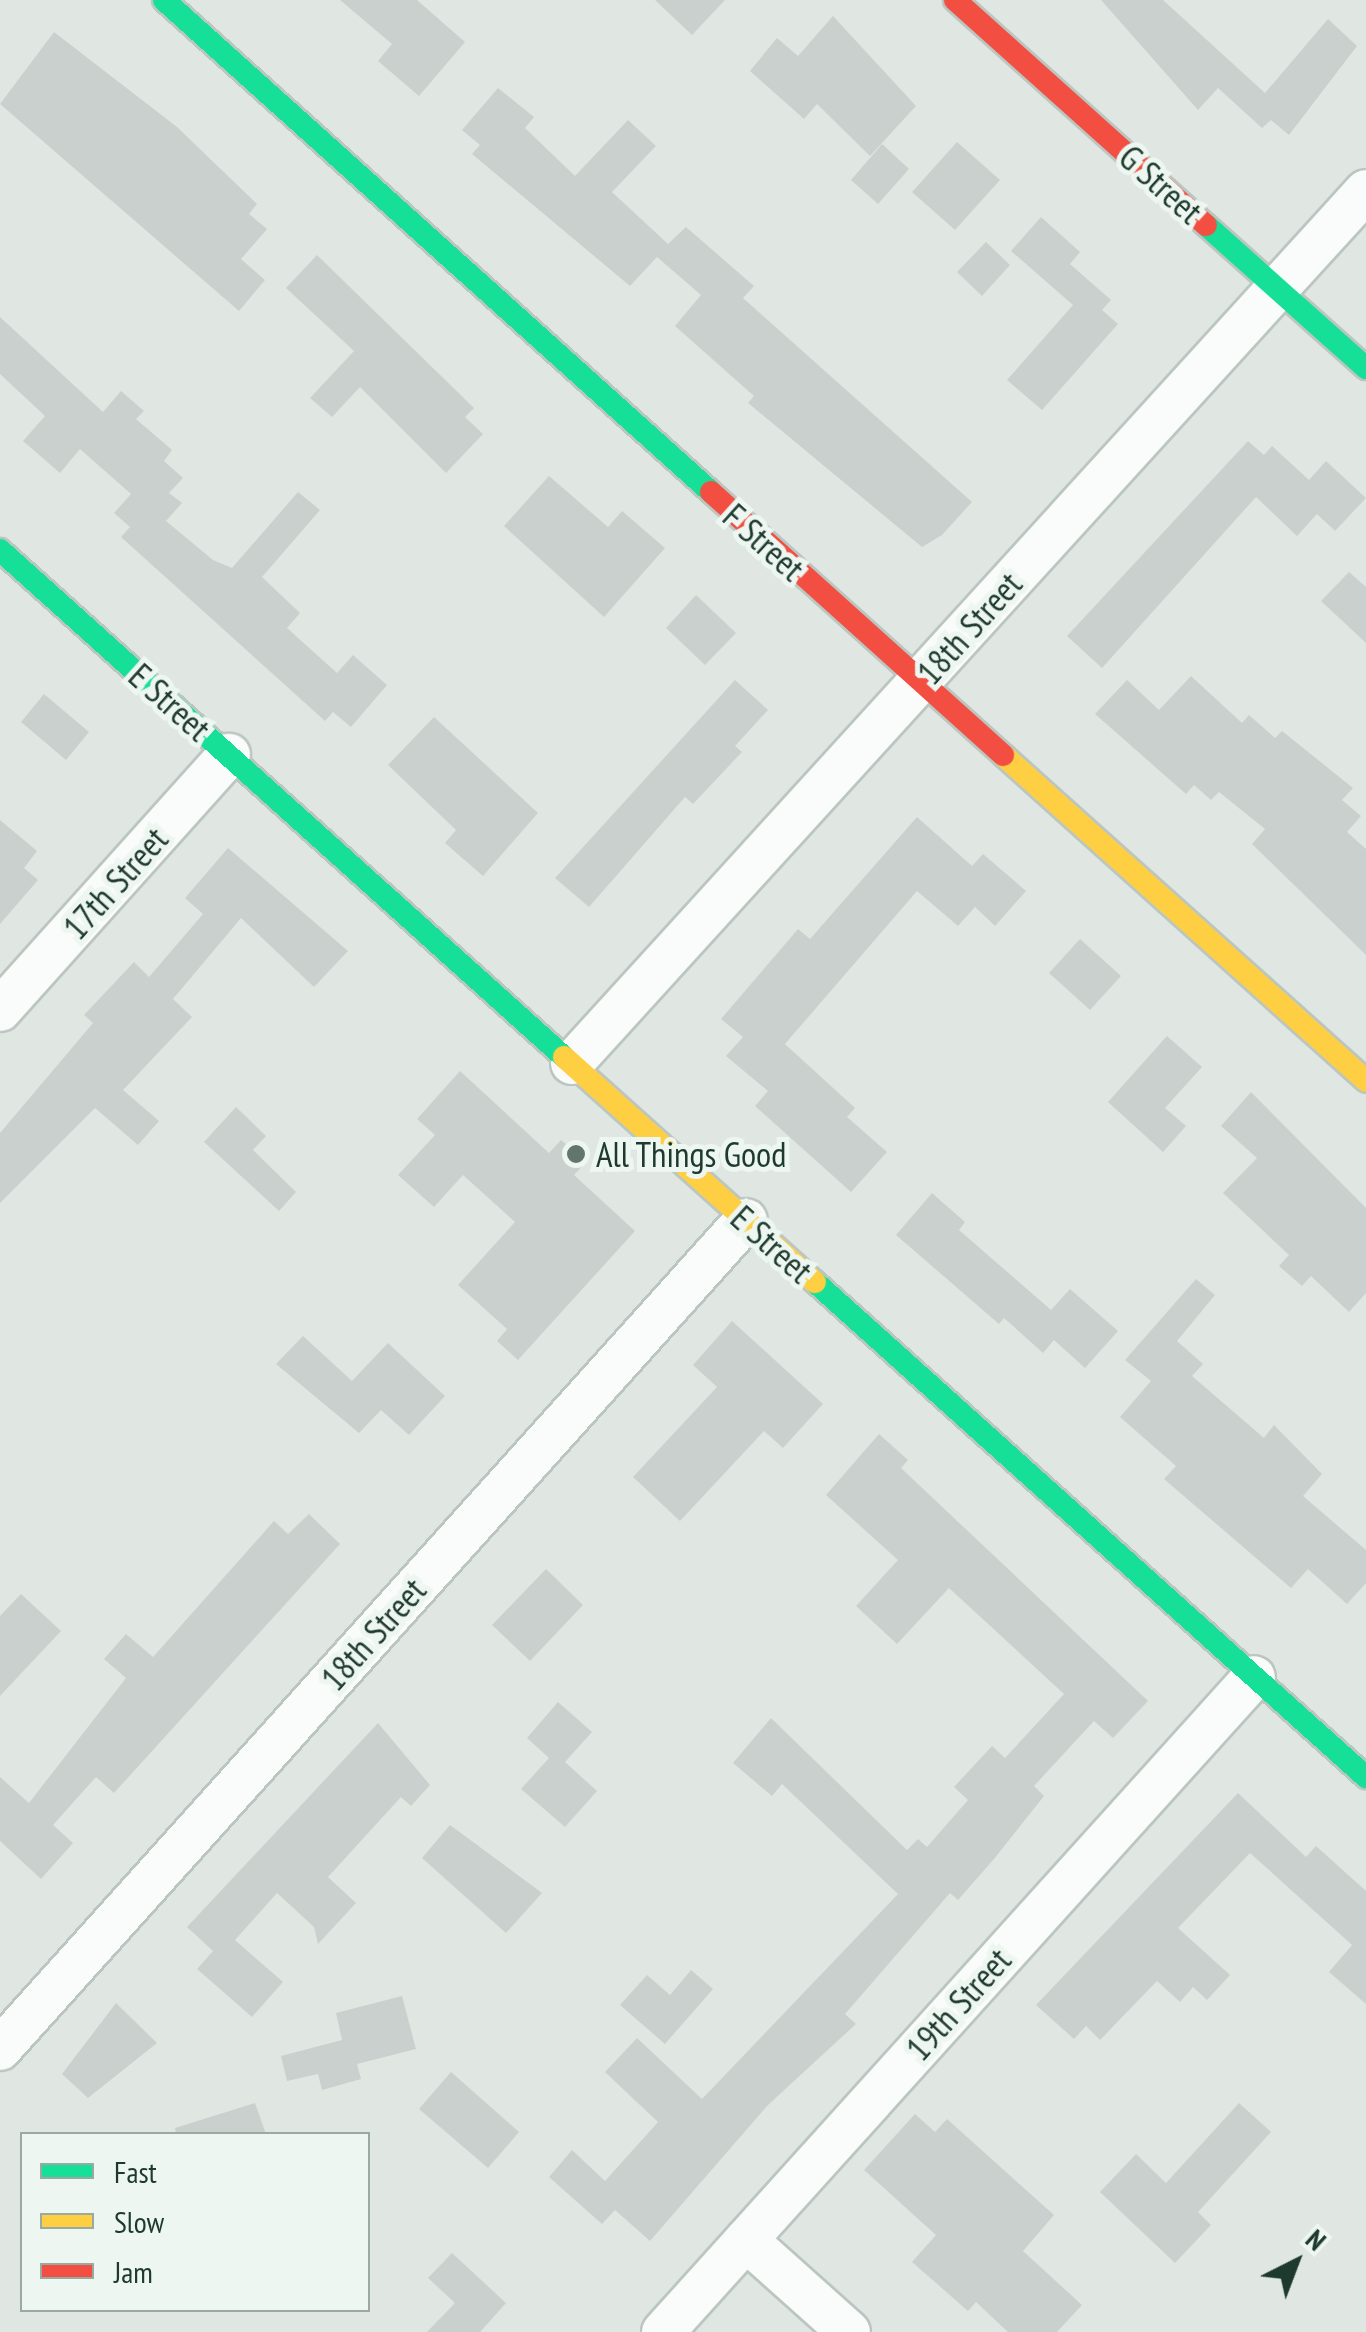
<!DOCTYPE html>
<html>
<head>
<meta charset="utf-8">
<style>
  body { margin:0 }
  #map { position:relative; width:1366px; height:2332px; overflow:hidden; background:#e0e7e3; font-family:"PT Sans Narrow",sans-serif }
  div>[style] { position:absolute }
  .building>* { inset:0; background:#cad0cd }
  .roads { filter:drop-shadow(2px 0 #bcc6c1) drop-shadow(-2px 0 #bcc6c1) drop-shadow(0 2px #bcc6c1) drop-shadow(0 -2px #bcc6c1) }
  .street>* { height:42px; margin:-21px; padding:0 21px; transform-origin:21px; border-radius:21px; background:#fafbfb }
  .fast>* { height:22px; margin:-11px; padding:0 11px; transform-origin:11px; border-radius:11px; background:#16e098 }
  .slow>* { height:22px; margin:-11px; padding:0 11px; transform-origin:11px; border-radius:11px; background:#ffcf43 }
  .jam>* { height:22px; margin:-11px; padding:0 11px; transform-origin:11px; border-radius:11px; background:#f24e42 }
  .dots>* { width:28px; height:28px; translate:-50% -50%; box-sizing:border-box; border:5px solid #edf6f0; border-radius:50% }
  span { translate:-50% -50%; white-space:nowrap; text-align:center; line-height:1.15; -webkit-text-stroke:10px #edf6f0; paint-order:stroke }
  .street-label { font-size:35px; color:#1e392d }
  .poi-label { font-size:35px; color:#1e392d }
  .left { translate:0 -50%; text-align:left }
  .legend { position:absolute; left:20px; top:2132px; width:350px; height:180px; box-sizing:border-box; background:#edf6f0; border:2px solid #9aaaa2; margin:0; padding:12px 18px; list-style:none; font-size:30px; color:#1e392d }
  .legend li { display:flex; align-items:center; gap:20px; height:50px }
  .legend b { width:50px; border:2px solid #9aaaa2 }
  .north { position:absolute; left:1246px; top:2212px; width:100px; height:100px; -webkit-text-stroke:8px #edf6f0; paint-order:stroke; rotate:42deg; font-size:28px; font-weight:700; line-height:40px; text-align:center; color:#1e392d }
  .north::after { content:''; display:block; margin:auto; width:35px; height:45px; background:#1e392d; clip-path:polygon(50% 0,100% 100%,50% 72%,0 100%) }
</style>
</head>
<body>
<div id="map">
  <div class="building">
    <div style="clip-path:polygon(340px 0,417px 0,465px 42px,419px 96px,378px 61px,392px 44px)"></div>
    <div style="clip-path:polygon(655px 0,725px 0,692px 35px)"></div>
    <div style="clip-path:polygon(1101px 0,1163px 0,1265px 93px,1328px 19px,1357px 46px,1289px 135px,1271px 120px,1262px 128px,1218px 88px,1198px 110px)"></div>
    <div style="clip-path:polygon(833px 16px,916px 106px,870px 156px,817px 104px,804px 119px,750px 71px,777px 38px,798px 56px)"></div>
    <div style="clip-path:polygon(54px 32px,177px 127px,257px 204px,249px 214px,267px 229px,241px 259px,265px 280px,239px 311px,0 104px)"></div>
    <div style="clip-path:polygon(498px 88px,534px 117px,525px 128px,575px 176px,628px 120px,656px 146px,612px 192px,668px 244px,686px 227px,754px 286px,743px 298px,972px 502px,942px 535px,922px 547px,748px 403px,754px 396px,675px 326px,701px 295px,657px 257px,630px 286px,472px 154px,480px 145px,462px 130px)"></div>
    <div style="clip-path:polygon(957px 142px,1000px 180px,955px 230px,912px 192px)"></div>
    <div style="clip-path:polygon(882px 144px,909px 169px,878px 204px,851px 180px)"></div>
    <div style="clip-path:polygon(1041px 217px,1080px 252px,1070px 264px,1111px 300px,1102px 310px,1118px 324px,1042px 410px,1007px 380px,1073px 305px,1011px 251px)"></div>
    <div style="clip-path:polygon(986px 242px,1010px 265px,982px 296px,957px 272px)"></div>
    <div style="clip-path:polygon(317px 255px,474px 408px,465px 417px,483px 434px,446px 473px,360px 387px,332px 417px,310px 398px,354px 351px,286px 288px)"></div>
    <div style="clip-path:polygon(0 317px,103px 412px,121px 391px,144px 411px,136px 419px,172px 450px,164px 461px,183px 478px,169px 493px,182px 503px,166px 521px,213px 560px,232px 568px,298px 492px,320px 510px,262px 577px,300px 613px,287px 628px,337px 673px,353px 655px,387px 685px,351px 727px,333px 712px,325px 721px,121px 537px,130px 527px,114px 513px,131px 494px,80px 449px,60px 473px,23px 441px,45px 416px,0 374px)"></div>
    <div style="clip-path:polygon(1248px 441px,1264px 455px,1272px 446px,1309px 480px,1326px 461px,1366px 498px,1335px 531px,1317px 514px,1297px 536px,1256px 497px,1102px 668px,1067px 636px)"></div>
    <div style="clip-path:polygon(549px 476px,608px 527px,622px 511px,665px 548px,604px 617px,504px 526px)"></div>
    <div style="clip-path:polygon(1349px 572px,1366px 587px,1366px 643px,1321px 601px)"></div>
    <div style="clip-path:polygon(696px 595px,736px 633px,705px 665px,666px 628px)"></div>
    <div style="clip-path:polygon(1191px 676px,1242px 723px,1249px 715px,1275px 738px,1282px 731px,1353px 788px,1342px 800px,1361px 816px,1347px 832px,1366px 849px,1366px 955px,1252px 844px,1265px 829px,1219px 792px,1211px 800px,1194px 785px,1186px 794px,1095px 714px,1127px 680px,1159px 710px)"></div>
    <div style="clip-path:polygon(735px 680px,768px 710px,735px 746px,742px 752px,693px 804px,685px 797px,589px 907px,555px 878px)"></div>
    <div style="clip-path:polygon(44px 694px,89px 732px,66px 760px,21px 722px)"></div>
    <div style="clip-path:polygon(434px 717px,538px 813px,483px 876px,445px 843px,456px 830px,388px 765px)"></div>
    <div style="clip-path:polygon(917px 817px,972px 866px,983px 854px,1026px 891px,995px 926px,975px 907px,958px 926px,917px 891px,785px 1044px,855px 1108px,847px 1117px,887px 1152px,851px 1192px,755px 1106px,768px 1091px,726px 1056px,743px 1037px,721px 1019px,798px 929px,810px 939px)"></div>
    <div style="clip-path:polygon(0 820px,37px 851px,24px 868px,38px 880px,0 924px)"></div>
    <div style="clip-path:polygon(228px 848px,348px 951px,314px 987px,241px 918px,173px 999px,192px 1017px,123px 1090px,159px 1121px,138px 1145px,95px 1108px,0 1203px,0 1133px,93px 1023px,84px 1015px,134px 962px,149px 977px,203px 914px,185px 898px)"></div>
    <div style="clip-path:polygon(1080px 939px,1121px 976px,1090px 1010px,1049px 973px)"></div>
    <div style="clip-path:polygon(1167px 1036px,1202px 1067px,1165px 1108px,1186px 1126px,1163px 1152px,1108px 1102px)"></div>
    <div style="clip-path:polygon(460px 1071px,549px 1153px,561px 1140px,586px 1162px,574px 1175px,635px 1231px,518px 1360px,497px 1341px,507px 1329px,458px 1285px,515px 1222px,463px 1175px,434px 1207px,398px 1175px,435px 1135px,417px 1119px)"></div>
    <div style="clip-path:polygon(1251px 1092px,1366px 1208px,1366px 1293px,1349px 1312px,1311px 1276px,1302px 1286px,1279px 1266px,1289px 1255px,1223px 1193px,1257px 1158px,1221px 1126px)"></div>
    <div style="clip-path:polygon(236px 1107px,266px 1136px,253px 1150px,296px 1192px,279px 1211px,204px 1142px)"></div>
    <div style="clip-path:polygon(932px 1193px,965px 1222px,959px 1230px,1051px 1310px,1070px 1289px,1118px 1331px,1085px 1368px,1054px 1340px,1043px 1353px,1004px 1318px,999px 1324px,896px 1235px)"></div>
    <div style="clip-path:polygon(1196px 1279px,1215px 1295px,1177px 1341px,1203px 1364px,1192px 1376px,1264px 1438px,1274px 1425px,1322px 1474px,1303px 1496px,1366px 1550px,1366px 1583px,1347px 1604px,1308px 1569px,1291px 1588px,1164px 1479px,1176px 1466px,1120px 1417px,1151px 1381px,1125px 1360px)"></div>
    <div style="clip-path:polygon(732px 1321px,823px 1404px,783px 1448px,764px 1431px,680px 1521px,633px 1477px,717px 1387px,693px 1365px)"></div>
    <div style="clip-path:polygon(303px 1336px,352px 1381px,388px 1343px,445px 1396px,409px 1435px,381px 1410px,359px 1433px,276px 1364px)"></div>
    <div style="clip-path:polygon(879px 1434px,908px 1460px,901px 1468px,1148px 1701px,1113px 1738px,1094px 1721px,1034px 1786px,1044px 1796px,994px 1859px,958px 1900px,950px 1893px,845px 2014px,856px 2024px,768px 2105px,650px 2241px,615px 2210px,602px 2224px,549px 2177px,572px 2150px,605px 2181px,658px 2122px,605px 2072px,637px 2038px,702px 2099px,898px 1894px,782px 1784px,772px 1796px,733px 1763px,771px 1718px,907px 1850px,918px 1839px,927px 1847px,968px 1800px,954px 1787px,992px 1746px,1005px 1758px,1064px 1694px,949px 1588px,897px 1644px,856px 1606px,898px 1560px,826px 1495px)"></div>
    <div style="clip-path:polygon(309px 1514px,340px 1544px,114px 1793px,96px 1777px,53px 1825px,73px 1843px,41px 1879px,0 1841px,0 1777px,29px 1803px,126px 1678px,104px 1659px,126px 1634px,153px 1657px,274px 1521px,288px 1534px)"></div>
    <div style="clip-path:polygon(546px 1569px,583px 1605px,530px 1661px,492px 1625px)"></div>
    <div style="clip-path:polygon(21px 1594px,61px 1631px,0 1696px,0 1616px)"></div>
    <div style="clip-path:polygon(558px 1702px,592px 1732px,565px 1762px,597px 1791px,565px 1827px,521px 1789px,549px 1758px,527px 1738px)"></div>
    <div style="clip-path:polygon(378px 1723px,430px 1785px,411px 1806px,401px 1797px,328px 1877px,356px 1903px,318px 1944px,314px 1927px,277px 1893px,235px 1940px,283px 1982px,252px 2017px,197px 1969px,213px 1951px,187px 1927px)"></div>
    <div style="clip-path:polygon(1238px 1793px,1306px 1857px,1316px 1846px,1366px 1891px,1366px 2004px,1329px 1972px,1352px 1945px,1250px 1853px,1178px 1928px,1230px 1975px,1207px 2000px,1193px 1987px,1180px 2002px,1157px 1981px,1100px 2040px,1086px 2026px,1074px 2039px,1036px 2005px)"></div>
    <div style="clip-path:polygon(450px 1825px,542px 1893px,506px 1933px,422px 1858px)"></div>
    <div style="clip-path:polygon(691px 1970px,713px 1989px,665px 2044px,620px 2005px,647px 1975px,670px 1995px)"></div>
    <div style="clip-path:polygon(402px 1996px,416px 2049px,357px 2064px,361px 2079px,322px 2090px,318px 2074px,287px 2081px,281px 2056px,342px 2040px,336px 2013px)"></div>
    <div style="clip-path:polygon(116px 2003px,157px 2043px,88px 2098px,62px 2074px)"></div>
    <div style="clip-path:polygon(451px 2072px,519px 2132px,488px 2168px,419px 2109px)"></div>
    <div style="clip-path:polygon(255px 2103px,266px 2134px,176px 2134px,175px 2128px)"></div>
    <div style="clip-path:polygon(1239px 2103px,1271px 2132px,1198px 2212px,1211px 2225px,1175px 2263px,1100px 2192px,1136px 2154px,1166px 2183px)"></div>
    <div style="clip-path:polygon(915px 2114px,935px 2132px,947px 2119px,1054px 2215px,1023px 2251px,1082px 2305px,1057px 2332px,1008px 2332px,976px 2302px,968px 2311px,912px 2262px,936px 2235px,864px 2170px)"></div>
    <div style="clip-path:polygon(452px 2253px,506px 2303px,480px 2332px,427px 2332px,455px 2303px,428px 2278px)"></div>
  </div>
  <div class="roads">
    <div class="street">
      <div style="left:0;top:1010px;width:343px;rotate:-48.1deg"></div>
      <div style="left:572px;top:1063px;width:1179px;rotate:-47.68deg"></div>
      <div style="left:0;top:2049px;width:1115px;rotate:-48.02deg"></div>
      <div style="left:746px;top:2240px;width:138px;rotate:41.8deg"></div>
      <div style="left:663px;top:2332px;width:882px;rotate:-47.94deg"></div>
    </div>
    <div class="fast">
      <div style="left:164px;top:0;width:736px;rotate:41.97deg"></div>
      <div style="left:1206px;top:225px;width:215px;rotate:41.8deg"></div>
      <div style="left:0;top:550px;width:758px;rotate:41.95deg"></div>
      <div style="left:815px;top:1282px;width:741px;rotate:41.94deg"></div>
    </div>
    <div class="slow">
      <div style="left:1003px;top:755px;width:488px;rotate:41.9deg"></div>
      <div style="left:564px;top:1057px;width:337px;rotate:41.9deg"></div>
    </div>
    <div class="jam">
      <div style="left:955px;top:0;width:337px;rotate:41.9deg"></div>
      <div style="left:711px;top:492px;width:393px;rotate:42deg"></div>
    </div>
  </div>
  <div class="dots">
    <div style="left:576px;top:1154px;background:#62766d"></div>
  </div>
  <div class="street-label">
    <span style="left:1161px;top:184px;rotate:42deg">G Street</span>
    <span style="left:764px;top:542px;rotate:42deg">F Street</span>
    <span style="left:969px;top:628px;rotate:-48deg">18th Street</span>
    <span style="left:170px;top:702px;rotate:42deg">E Street</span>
    <span style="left:115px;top:883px;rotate:-48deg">17th Street</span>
    <span style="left:772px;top:1244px;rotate:42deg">E Street</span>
    <span style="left:373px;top:1634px;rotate:-48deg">18th Street</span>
    <span style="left:958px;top:2004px;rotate:-48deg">19th Street</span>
  </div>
  <div class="poi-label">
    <span class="left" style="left:596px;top:1154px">All Things Good</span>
  </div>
  <ul class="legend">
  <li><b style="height:12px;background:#16e098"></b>Fast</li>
  <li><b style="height:12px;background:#ffcf43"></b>Slow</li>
  <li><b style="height:12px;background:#f24e42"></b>Jam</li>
  </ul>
  <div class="north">N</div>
</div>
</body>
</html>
